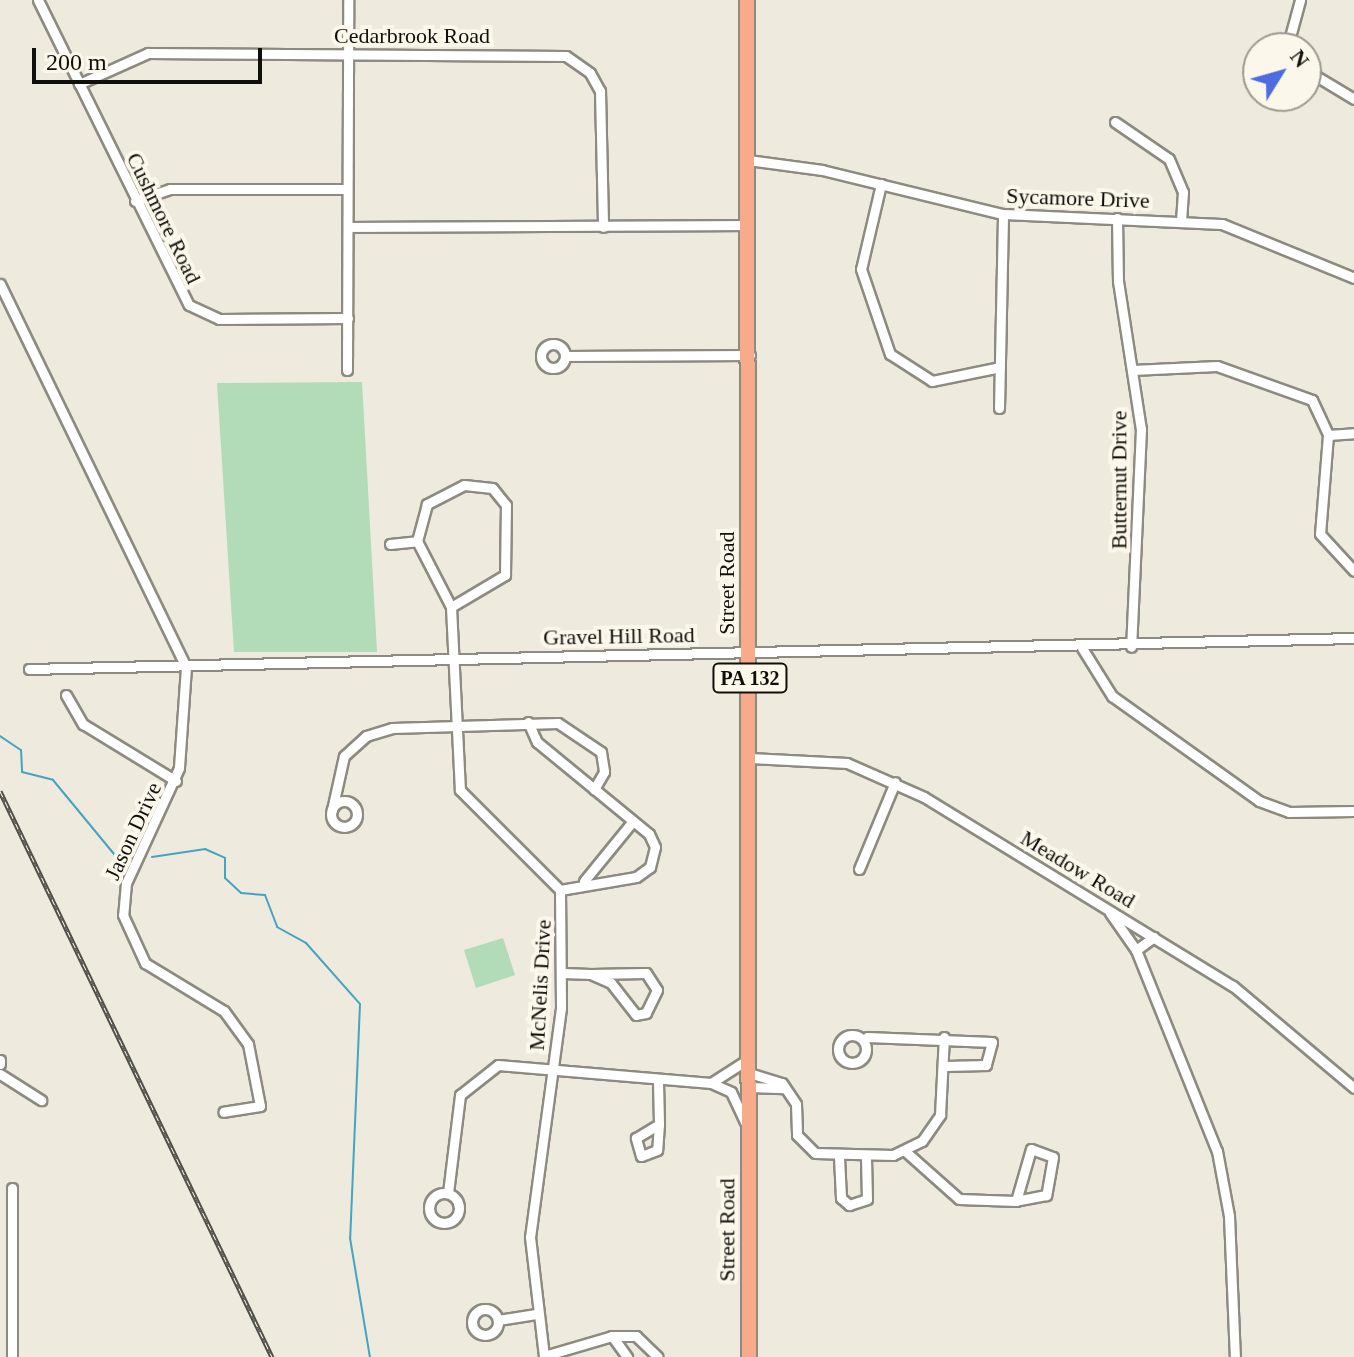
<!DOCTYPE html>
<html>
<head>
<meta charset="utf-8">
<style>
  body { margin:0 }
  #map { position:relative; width:1354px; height:1357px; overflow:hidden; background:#eeeade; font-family:"Times New Roman",serif }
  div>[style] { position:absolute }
  .green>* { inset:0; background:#b1dcb7 }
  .stream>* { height:2px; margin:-1px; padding:0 1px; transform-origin:1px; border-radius:1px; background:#45a4bf }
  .roads { filter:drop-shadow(2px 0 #8d8a7f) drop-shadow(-2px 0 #8d8a7f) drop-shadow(0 2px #8d8a7f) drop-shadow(0 -2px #8d8a7f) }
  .street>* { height:9px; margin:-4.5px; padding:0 4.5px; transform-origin:4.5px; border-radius:4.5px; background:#fff }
  .street>.ring { margin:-4.5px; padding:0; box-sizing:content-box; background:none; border:9px solid #fff; border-radius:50% }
  .primary>* { height:14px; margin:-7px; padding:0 7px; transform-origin:7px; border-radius:7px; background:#f8ab8b }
  .rail>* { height:5px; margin-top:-2.5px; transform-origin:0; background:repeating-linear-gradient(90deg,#fbf7eb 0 6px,#504e48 0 12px); box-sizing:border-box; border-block:2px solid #504e48 }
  span { translate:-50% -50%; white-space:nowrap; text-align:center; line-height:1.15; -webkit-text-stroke:8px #fbf7eb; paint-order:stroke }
  .shield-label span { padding:2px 6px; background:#fbf7eb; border:2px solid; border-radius:6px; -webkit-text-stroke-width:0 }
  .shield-label { font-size:20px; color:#100f0b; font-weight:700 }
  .street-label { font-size:22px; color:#100f0b }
  .north { position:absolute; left:1242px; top:32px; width:80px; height:80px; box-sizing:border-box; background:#fbf7eb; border:2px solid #9d9a91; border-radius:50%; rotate:53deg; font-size:22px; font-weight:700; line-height:32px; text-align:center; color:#100f0b }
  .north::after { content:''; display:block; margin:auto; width:28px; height:36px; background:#4c6ce0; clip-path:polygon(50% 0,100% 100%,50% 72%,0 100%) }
  .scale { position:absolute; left:32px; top:48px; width:230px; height:36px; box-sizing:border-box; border:4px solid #100f0b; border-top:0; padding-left:10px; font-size:24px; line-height:28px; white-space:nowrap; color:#100f0b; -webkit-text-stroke:6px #fbf7eb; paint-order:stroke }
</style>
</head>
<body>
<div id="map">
  <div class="green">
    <div style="clip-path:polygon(362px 382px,377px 652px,234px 652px,217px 383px)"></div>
    <div style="clip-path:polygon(503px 938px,515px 975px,476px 988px,464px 950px)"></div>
  </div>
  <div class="stream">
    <div style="left:0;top:736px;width:25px;rotate:34deg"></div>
    <div style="left:21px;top:750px;width:22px;rotate:87deg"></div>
    <div style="left:22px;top:772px;width:32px;rotate:14deg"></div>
    <div style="left:53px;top:780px;width:104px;rotate:50.5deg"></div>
    <div style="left:119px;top:860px;width:9px;rotate:-13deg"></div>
    <div style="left:152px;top:857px;width:54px;rotate:-8.6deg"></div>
    <div style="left:205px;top:849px;width:22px;rotate:24deg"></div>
    <div style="left:225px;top:858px;width:20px;rotate:90deg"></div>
    <div style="left:225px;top:878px;width:22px;rotate:43deg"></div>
    <div style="left:241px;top:893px;width:24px;rotate:5deg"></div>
    <div style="left:265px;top:895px;width:34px;rotate:69deg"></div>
    <div style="left:277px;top:927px;width:33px;rotate:29deg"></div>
    <div style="left:306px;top:943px;width:81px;rotate:48.5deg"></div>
    <div style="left:360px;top:1004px;width:234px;rotate:92.4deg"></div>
    <div style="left:350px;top:1238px;width:121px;rotate:80.5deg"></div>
  </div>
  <div class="roads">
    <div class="street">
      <div style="left:38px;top:0;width:340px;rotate:63.7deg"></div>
      <div style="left:189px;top:305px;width:33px;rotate:25deg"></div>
      <div style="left:219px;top:319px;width:129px;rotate:-0.4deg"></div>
      <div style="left:1287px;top:48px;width:50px;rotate:-74.8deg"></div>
      <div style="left:1306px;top:70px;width:56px;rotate:31.1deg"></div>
      <div style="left:79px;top:84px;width:76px;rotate:-24.2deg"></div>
      <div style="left:148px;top:53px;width:418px;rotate:0.4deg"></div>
      <div style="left:566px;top:56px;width:29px;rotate:35deg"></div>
      <div style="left:590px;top:73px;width:21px;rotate:61deg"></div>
      <div style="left:600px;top:91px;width:136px;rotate:88.7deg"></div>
      <div style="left:1115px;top:122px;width:65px;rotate:34.4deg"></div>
      <div style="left:1169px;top:159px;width:36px;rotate:67deg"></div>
      <div style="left:1183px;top:192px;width:28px;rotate:94deg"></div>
      <div style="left:748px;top:160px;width:75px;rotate:7.7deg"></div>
      <div style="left:822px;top:170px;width:186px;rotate:13.7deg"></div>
      <div style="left:1003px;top:214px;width:219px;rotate:2.6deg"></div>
      <div style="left:1222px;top:224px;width:143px;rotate:22.2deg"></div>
      <div style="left:881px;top:184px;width:87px;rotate:103.2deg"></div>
      <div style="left:861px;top:269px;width:90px;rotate:71.2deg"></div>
      <div style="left:890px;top:354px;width:50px;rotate:32.7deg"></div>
      <div style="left:932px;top:381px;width:69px;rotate:-11.6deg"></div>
      <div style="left:135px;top:201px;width:37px;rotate:-19deg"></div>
      <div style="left:170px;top:189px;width:177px"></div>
      <div style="left:1117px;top:218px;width:63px;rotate:89.1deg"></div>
      <div style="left:1118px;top:281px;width:150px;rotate:81.2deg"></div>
      <div style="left:1141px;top:429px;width:218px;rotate:92.6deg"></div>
      <div style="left:348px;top:227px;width:401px;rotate:-0.3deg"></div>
      <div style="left:0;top:284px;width:426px;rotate:64.1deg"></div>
      <div style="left:186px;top:667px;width:101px;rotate:94deg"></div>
      <div style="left:179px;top:768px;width:127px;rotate:114.7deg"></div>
      <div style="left:126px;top:883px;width:32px;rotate:95deg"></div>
      <div style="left:123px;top:915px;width:53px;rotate:65.4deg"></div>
      <div style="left:145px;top:963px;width:92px;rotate:31.3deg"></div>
      <div style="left:224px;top:1011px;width:41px;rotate:54deg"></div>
      <div style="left:248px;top:1044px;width:63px;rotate:79deg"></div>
      <div style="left:260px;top:1106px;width:37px;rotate:171deg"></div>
      <div class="ring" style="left:541px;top:344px;width:15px;height:15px"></div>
      <div style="left:565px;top:356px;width:185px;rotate:-0.3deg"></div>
      <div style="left:347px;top:370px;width:370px;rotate:-89.8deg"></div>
      <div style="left:1132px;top:370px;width:85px;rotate:-2.7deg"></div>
      <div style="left:1217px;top:366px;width:101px;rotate:19.7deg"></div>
      <div style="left:1312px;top:400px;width:38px;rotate:65deg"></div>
      <div style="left:1328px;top:435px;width:99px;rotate:94.6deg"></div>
      <div style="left:1320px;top:534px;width:50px;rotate:47.4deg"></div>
      <div style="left:999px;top:408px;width:194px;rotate:-88.8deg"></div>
      <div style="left:1328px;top:435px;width:26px;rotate:-4deg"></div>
      <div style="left:390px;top:544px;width:27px;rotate:-6deg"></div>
      <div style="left:451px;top:607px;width:63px;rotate:-30.7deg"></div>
      <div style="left:505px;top:575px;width:70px;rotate:-89.2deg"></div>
      <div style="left:506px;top:505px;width:22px;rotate:-129deg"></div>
      <div style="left:492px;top:488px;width:28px;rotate:-174deg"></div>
      <div style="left:464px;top:485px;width:42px;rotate:152.8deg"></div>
      <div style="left:427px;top:504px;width:38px;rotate:105deg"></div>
      <div style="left:417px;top:541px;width:74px;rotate:62.7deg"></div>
      <div style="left:451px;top:607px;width:183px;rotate:87.2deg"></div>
      <div style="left:460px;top:790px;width:141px;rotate:45deg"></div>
      <div style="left:560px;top:890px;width:118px;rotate:89.5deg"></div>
      <div style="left:561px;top:1008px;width:231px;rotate:97.7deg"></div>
      <div style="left:530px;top:1237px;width:121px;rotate:83.3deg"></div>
      <div style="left:1082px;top:648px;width:57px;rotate:58deg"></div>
      <div style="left:1112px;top:696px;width:181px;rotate:35.5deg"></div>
      <div style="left:1259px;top:801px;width:32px;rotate:20deg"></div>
      <div style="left:1289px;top:812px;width:65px;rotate:-0.9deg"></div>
      <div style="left:29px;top:669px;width:1325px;rotate:-1.34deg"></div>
      <div style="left:66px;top:695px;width:34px;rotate:60deg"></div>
      <div style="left:83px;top:724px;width:109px;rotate:31.5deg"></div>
      <div style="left:528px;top:722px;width:22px;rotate:66deg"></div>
      <div style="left:537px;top:742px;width:145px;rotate:39.4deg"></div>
      <div style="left:649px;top:834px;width:14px;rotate:65deg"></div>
      <div style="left:655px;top:847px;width:21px;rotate:104deg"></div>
      <div style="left:650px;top:867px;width:17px;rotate:144deg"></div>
      <div style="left:636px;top:877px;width:77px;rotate:170.3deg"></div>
      <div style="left:750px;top:758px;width:97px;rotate:3deg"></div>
      <div style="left:847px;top:763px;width:84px;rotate:23.8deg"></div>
      <div style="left:924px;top:797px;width:362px;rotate:31.5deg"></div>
      <div style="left:1233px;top:986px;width:158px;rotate:40.1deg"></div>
      <div class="ring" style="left:331px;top:801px;width:17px;height:17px"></div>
      <div style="left:332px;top:810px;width:55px;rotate:-77.5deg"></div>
      <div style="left:344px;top:756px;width:30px;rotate:-42deg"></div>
      <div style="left:366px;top:736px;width:27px;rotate:-17deg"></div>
      <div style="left:392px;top:728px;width:166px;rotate:-1.7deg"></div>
      <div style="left:558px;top:723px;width:52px;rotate:34deg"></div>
      <div style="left:601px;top:752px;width:20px;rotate:81deg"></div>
      <div style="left:604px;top:772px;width:20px;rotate:120deg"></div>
      <div style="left:859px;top:869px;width:94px;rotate:-67.5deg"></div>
      <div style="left:584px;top:881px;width:77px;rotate:-50.8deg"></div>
      <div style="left:1110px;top:913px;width:45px;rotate:54.9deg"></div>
      <div style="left:1136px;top:950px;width:22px;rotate:-36deg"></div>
      <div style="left:1136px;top:950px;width:217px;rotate:68.1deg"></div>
      <div style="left:1217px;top:1151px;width:66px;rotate:79.5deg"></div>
      <div style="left:1229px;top:1216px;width:141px;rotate:87.6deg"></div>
      <div style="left:562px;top:973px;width:29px;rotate:2deg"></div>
      <div style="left:591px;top:974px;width:55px;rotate:-1deg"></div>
      <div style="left:646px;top:973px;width:20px;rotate:57deg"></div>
      <div style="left:657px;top:990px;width:25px;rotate:116deg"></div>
      <div style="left:646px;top:1013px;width:10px;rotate:169deg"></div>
      <div style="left:636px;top:1015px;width:41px;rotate:-128deg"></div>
      <div style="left:611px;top:983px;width:22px;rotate:-156deg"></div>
      <div class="ring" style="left:838px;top:1035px;width:19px;height:19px"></div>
      <div style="left:867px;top:1037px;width:125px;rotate:2.3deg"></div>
      <div style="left:992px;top:1042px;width:24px;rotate:105deg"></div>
      <div style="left:986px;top:1065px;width:41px;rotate:178.6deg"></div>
      <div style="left:0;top:1060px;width:4px;rotate:90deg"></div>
      <div style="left:749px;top:1073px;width:34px;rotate:17deg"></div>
      <div style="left:782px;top:1083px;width:25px;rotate:56deg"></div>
      <div style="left:796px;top:1104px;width:31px;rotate:88deg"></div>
      <div style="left:797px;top:1135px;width:25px;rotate:45deg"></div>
      <div style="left:815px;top:1153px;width:78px;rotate:1.5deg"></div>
      <div style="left:893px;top:1155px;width:32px;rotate:-26deg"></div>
      <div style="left:922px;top:1141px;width:32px;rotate:-55deg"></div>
      <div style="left:940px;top:1115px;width:78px;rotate:-87.1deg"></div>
      <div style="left:0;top:1074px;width:49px;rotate:32.4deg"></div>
      <div style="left:658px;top:1082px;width:42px;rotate:88.6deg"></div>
      <div style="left:711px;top:1083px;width:43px;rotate:-32.6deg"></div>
      <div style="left:749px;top:1087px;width:35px;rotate:2deg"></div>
      <div style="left:659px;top:1124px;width:26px;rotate:94deg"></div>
      <div style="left:657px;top:1150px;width:17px;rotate:159deg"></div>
      <div style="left:641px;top:1156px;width:19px;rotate:-106deg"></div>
      <div style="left:636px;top:1138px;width:27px;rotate:-31deg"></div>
      <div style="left:1031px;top:1149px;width:23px;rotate:20deg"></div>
      <div style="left:1053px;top:1157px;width:39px;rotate:100deg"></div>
      <div style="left:1046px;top:1195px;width:31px;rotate:169deg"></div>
      <div style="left:1016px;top:1201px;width:54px;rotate:-73.9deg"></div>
      <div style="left:905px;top:1151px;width:72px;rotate:41.6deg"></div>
      <div style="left:959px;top:1199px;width:57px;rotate:2deg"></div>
      <div style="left:839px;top:1157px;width:41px;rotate:87.2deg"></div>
      <div style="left:841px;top:1198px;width:11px;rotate:41deg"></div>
      <div style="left:849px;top:1205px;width:19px;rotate:-18deg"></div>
      <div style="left:867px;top:1199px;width:42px;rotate:-91.4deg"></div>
      <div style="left:12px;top:1188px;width:169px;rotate:90deg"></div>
      <div class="ring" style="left:429px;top:1193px;width:21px;height:21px"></div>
      <div style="left:448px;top:1193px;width:99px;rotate:-83deg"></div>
      <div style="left:460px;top:1095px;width:48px;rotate:-38.3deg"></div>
      <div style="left:498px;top:1065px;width:214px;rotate:4.8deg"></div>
      <div style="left:711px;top:1083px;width:22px;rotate:24deg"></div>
      <div style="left:731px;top:1092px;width:35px;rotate:65deg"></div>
      <div class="ring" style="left:472px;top:1309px;width:17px;height:17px"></div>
      <div style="left:498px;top:1320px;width:37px;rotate:-9deg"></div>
      <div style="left:612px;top:1336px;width:24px"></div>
      <div style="left:636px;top:1336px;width:30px;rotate:44deg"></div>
      <div style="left:544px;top:1356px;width:71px;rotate:-16.4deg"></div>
      <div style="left:612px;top:1336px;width:26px;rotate:54deg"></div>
    </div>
    <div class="primary">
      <div style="left:747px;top:0;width:1357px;rotate:89.92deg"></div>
    </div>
  </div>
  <div class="rail">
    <div style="left:0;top:791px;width:628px;rotate:64.33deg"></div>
  </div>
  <div class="shield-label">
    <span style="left:750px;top:678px">PA 132</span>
  </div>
  <div class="street-label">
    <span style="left:412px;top:36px">Cedarbrook Road</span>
    <span style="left:1078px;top:198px;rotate:2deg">Sycamore Drive</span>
    <span style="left:164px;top:218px;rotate:64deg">Cushmore Road</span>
    <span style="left:1119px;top:480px;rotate:-90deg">Butternut Drive</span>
    <span style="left:727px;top:583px;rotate:-90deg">Street Road</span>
    <span style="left:619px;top:636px;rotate:-1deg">Gravel Hill Road</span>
    <span style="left:133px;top:831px;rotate:-65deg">Jason Drive</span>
    <span style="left:1078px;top:869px;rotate:31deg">Meadow Road</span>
    <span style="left:540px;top:985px;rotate:-87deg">McNelis Drive</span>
    <span style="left:727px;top:1230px;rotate:-90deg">Street Road</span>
  </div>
  <div class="north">N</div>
  <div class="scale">200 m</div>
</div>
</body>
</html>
